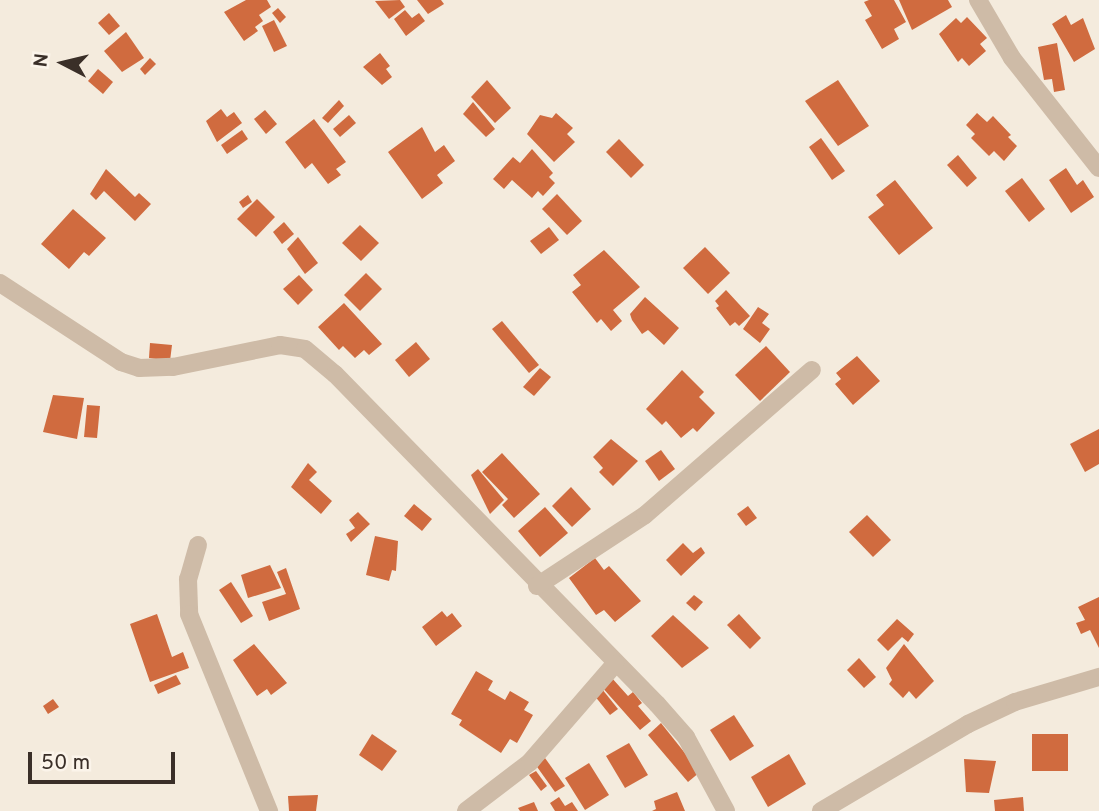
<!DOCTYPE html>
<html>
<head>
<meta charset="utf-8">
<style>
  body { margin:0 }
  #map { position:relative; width:1099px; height:811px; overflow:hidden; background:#f4ebdd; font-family:Overpass,sans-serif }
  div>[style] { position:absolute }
  .building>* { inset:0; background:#d06b3f }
  .minor>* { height:18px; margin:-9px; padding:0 9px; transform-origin:9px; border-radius:9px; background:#cebba7 }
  span { translate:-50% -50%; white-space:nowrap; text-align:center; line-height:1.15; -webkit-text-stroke:7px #fbf4ea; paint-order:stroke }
  .north { position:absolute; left:28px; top:28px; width:70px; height:70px; -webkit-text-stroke:5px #fbf4ea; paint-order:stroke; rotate:277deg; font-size:19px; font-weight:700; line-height:28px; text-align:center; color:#3a2f28 }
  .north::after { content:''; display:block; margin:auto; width:24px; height:32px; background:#3a2f28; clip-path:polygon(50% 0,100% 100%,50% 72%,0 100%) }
  .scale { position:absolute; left:28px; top:752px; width:147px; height:32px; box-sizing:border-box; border:4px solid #3a2f28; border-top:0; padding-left:9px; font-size:21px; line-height:24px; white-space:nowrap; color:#3a2f28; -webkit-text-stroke:5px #fbf4ea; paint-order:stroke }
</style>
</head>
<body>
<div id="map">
  <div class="building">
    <div style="clip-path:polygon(246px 0,267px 0,271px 7px,259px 15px,263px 21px,255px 27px,258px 31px,244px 41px,224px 12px)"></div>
    <div style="clip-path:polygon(400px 0,405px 7px,389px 19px,375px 1px)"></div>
    <div style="clip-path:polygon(417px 0,441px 0,444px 4px,428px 14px)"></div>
    <div style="clip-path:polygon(869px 0,894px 0,906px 22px,894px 29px,899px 39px,882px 49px,865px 20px,872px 16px,864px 2px)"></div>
    <div style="clip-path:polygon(899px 0,948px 0,952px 7px,912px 30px)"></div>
    <div style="clip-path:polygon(278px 8px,286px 17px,280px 23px,272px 13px)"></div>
    <div style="clip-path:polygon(405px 10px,412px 18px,419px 13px,425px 21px,406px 36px,394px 19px)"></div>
    <div style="clip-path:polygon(109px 13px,120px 26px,109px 35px,98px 23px)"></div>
    <div style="clip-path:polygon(1066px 15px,1071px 25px,1083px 18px,1095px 49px,1074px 62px,1052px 24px)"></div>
    <div style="clip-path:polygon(967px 17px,987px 38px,980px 44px,986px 51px,969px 66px,962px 58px,958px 62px,939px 34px,956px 18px,961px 23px)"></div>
    <div style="clip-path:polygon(274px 20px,287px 46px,274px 52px,262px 26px)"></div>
    <div style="clip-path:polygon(126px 32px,144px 58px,122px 72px,104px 51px)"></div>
    <div style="clip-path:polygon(1057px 43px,1065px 90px,1054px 92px,1052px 79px,1044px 80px,1038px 47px)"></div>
    <div style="clip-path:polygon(380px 53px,390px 66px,386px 69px,392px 77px,382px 85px,363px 67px)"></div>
    <div style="clip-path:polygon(150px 58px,156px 64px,145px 75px,140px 69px)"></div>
    <div style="clip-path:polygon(98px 69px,113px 82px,103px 94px,88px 81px)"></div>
    <div style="clip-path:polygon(487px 80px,511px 108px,495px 123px,471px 97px)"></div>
    <div style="clip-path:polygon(838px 80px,869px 126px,838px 146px,805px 101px)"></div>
    <div style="clip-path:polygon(339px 100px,344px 106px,328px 123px,322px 118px)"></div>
    <div style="clip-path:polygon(473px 102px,495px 129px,486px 137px,463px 114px)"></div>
    <div style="clip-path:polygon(221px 109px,227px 117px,234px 112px,242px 123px,217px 142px,206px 121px)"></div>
    <div style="clip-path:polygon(265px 110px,277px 124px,266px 134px,254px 119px)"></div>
    <div style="clip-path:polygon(556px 113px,573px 128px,567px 134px,575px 142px,554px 162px,527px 134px,540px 115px,552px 118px)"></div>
    <div style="clip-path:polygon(977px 113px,987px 122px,993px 116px,1011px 135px,1008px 137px,1017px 146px,1004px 161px,994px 151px,989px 156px,971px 138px,975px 134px,966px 125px)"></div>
    <div style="clip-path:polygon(349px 115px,356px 123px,340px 137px,333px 129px)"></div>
    <div style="clip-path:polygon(314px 119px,346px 162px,336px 169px,341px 175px,328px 184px,312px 163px,305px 169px,285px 142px)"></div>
    <div style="clip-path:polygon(422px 127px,435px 152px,444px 145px,455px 161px,437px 175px,443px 183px,422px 199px,388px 152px)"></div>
    <div style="clip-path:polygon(242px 130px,248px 139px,227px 154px,221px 145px)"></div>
    <div style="clip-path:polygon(821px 138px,845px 171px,832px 180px,809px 147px)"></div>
    <div style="clip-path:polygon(619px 139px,644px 165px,631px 178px,606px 152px)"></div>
    <div style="clip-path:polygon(532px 149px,553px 173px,549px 177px,555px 183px,543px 196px,538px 191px,532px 198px,512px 180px,504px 189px,493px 179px,513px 157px,520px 163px)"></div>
    <div style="clip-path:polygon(958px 155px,977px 178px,967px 187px,947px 165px)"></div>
    <div style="clip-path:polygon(1066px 168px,1077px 185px,1083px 180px,1094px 197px,1071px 213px,1049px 180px)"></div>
    <div style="clip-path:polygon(106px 169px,135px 197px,139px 193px,151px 204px,135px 221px,104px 191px,96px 200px,90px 194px)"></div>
    <div style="clip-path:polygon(1022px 178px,1045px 209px,1029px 222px,1005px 191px)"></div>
    <div style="clip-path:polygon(895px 180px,933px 228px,899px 255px,868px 217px,884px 205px,876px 195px)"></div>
    <div style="clip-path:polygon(557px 194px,582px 221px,567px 235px,542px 209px)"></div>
    <div style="clip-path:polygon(248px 195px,252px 202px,243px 208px,239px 202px)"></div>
    <div style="clip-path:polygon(257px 199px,275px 217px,256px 237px,237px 219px)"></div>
    <div style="clip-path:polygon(73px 209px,106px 238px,89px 256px,84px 252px,69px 269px,41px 244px)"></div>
    <div style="clip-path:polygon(284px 222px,294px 234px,282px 244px,273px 232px)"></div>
    <div style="clip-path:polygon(360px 225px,379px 243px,361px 261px,342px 243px)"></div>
    <div style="clip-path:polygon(549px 227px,559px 240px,541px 254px,530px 241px)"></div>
    <div style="clip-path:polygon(298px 237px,318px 263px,305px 274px,287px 249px)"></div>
    <div style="clip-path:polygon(705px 247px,730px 273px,708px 294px,683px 268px)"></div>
    <div style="clip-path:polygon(604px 250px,640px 287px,613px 310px,622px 321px,611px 331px,601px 319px,597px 323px,572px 292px,581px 285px,573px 275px)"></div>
    <div style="clip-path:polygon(366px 273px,382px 289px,360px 311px,344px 295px)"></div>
    <div style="clip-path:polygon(299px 275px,313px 290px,298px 305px,283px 289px)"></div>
    <div style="clip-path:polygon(726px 290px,750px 316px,739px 326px,735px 322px,730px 326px,716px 308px,719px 306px,715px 301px)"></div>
    <div style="clip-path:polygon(645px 297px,679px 328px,664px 345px,648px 330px,642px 334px,632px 320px,630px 314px)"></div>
    <div style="clip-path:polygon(344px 303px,382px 344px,369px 355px,364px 350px,355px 358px,343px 346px,339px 350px,318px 327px)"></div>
    <div style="clip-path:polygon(758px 307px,769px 314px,762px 323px,770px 329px,760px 343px,743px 329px)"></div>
    <div style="clip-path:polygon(502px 321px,539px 365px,529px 373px,492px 329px)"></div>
    <div style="clip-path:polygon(416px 342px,430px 359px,409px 377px,395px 360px)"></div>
    <div style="clip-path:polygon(150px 343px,172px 345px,170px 361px,149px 358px)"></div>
    <div style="clip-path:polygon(766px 346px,790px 372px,760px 401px,735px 375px)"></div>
    <div style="clip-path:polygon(857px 356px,880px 381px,853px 405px,835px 384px,841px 379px,836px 373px)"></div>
    <div style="clip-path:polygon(540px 368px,551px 377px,534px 396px,523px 387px)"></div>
    <div style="clip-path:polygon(682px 370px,704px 392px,699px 397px,715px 413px,697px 432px,693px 428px,681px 438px,666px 421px,662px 425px,646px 409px)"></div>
    <div style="clip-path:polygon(53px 395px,84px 398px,77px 439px,43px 432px)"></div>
    <div style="clip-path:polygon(87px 405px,100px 406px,97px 438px,84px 437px)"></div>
    <div style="clip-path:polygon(1099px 429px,1099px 464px,1085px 472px,1070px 444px)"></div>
    <div style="clip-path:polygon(611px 439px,638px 461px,613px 486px,599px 472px,603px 468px,593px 457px)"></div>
    <div style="clip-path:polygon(661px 450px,675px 469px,659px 481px,645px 461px)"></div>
    <div style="clip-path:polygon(502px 453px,540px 494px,514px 518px,502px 505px,508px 499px,482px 472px)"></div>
    <div style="clip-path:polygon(308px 463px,317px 472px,309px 480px,332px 501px,321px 514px,291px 487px)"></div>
    <div style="clip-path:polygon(478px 469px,504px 500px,490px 514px,471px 475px)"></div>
    <div style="clip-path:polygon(571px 487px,591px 509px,572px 527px,552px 506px)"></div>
    <div style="clip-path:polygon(414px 504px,432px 519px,422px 531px,404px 516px)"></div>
    <div style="clip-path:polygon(748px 506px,757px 518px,746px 526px,737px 514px)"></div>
    <div style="clip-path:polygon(545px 507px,568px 533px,540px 557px,518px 531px)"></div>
    <div style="clip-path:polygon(358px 512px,370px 524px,351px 542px,346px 534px,355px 528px,349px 520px)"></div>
    <div style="clip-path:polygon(867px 515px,891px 540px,873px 557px,849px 532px)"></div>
    <div style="clip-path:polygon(375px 536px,398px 541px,396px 571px,392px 570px,389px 581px,366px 575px)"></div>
    <div style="clip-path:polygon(683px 543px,693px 553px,701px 547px,705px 553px,681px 576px,666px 560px)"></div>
    <div style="clip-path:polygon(595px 558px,604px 570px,609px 566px,641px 601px,615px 622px,604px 610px,596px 615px,569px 578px)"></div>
    <div style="clip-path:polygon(270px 565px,281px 588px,248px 598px,241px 575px)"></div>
    <div style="clip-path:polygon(286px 568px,300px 609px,269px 621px,262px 602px,286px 594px,277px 572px)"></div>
    <div style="clip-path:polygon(231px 582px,253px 616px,241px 623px,219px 590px)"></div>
    <div style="clip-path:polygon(694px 595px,703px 602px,695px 611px,686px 603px)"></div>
    <div style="clip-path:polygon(1099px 597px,1099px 648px,1090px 630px,1081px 634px,1076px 623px,1085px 620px,1078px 607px)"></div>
    <div style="clip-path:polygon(442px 611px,447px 617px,452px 613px,462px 626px,436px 646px,422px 627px)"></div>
    <div style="clip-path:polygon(157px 614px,172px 657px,183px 652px,189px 668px,150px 682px,130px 624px)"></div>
    <div style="clip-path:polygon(739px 614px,761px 638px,750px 649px,727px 625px)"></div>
    <div style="clip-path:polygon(673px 615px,709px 648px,682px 668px,651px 636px)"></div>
    <div style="clip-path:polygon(897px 619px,914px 634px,908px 642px,902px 637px,888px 651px,877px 640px)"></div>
    <div style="clip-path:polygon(254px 644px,287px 683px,271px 695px,267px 689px,257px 696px,233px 660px)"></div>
    <div style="clip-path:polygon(904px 644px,934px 681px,916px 699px,909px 691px,903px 698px,889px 684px,892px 680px,886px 668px)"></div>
    <div style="clip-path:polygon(859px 658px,876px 677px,864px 688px,847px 670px)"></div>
    <div style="clip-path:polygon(476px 671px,493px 681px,488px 690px,505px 700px,510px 691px,529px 702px,524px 710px,533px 715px,517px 743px,510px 739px,501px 753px,459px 725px,462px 720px,451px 714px)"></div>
    <div style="clip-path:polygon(176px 675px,181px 684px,158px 694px,154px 685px)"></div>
    <div style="clip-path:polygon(611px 677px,628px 696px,633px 692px,642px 703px,638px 706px,651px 721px,640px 730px,601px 686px)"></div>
    <div style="clip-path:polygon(602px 689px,618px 709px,610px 715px,594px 695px)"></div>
    <div style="clip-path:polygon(53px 699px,59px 707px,48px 714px,43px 706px)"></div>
    <div style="clip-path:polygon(734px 715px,754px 746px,730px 761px,710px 730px)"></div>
    <div style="clip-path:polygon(661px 723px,700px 772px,688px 782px,648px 735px)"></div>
    <div style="clip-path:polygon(372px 734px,397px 751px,382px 771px,359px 755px)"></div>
    <div style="clip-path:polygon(1032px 734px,1068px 734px,1068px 771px,1032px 771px)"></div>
    <div style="clip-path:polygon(629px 743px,648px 775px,625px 788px,606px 756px)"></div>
    <div style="clip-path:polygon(789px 754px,806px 784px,768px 807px,751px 777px)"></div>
    <div style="clip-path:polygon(545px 758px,565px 786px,555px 792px,535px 764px)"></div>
    <div style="clip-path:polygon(964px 759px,996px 761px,989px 793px,966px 792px)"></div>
    <div style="clip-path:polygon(589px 763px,609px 795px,585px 810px,565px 778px)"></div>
    <div style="clip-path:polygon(536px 771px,547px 786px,541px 791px,529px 775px)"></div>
    <div style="clip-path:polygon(677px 792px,685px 811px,652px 811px,656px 809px,654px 801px)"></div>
    <div style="clip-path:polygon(318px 795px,316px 811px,289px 811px,288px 796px)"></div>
    <div style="clip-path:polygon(559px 797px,565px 806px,572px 802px,578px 811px,555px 811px,550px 803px)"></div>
    <div style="clip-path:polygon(1023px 797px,1024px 811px,995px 811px,994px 800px)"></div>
    <div style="clip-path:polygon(534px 802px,538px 811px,520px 811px,518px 808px)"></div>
  </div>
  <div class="minor">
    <div style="left:978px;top:0;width:67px;rotate:59.6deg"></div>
    <div style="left:1012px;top:58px;width:140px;rotate:51.7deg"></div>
    <div style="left:0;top:283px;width:145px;rotate:33.1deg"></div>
    <div style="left:121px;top:362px;width:19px;rotate:18deg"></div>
    <div style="left:139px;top:368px;width:34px;rotate:-2deg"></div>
    <div style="left:173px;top:367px;width:109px;rotate:-11.6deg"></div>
    <div style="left:280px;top:345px;width:25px;rotate:9deg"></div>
    <div style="left:305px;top:349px;width:39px;rotate:40deg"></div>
    <div style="left:335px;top:374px;width:461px;rotate:45.7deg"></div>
    <div style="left:657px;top:704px;width:44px;rotate:48.7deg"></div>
    <div style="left:686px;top:737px;width:84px;rotate:61.6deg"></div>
    <div style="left:198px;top:545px;width:35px;rotate:106deg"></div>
    <div style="left:188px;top:579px;width:35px;rotate:88deg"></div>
    <div style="left:189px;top:614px;width:213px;rotate:67.9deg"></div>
    <div style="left:537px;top:586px;width:129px;rotate:-33.3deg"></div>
    <div style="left:645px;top:515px;width:221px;rotate:-41deg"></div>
    <div style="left:466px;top:811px;width:81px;rotate:-37.4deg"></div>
    <div style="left:530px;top:762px;width:130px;rotate:-49.1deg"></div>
    <div style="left:821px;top:811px;width:171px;rotate:-30.6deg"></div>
    <div style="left:968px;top:724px;width:52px;rotate:-25.1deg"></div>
    <div style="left:1015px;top:702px;width:88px;rotate:-16.6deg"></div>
  </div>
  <div class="north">N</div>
  <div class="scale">50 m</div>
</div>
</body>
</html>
